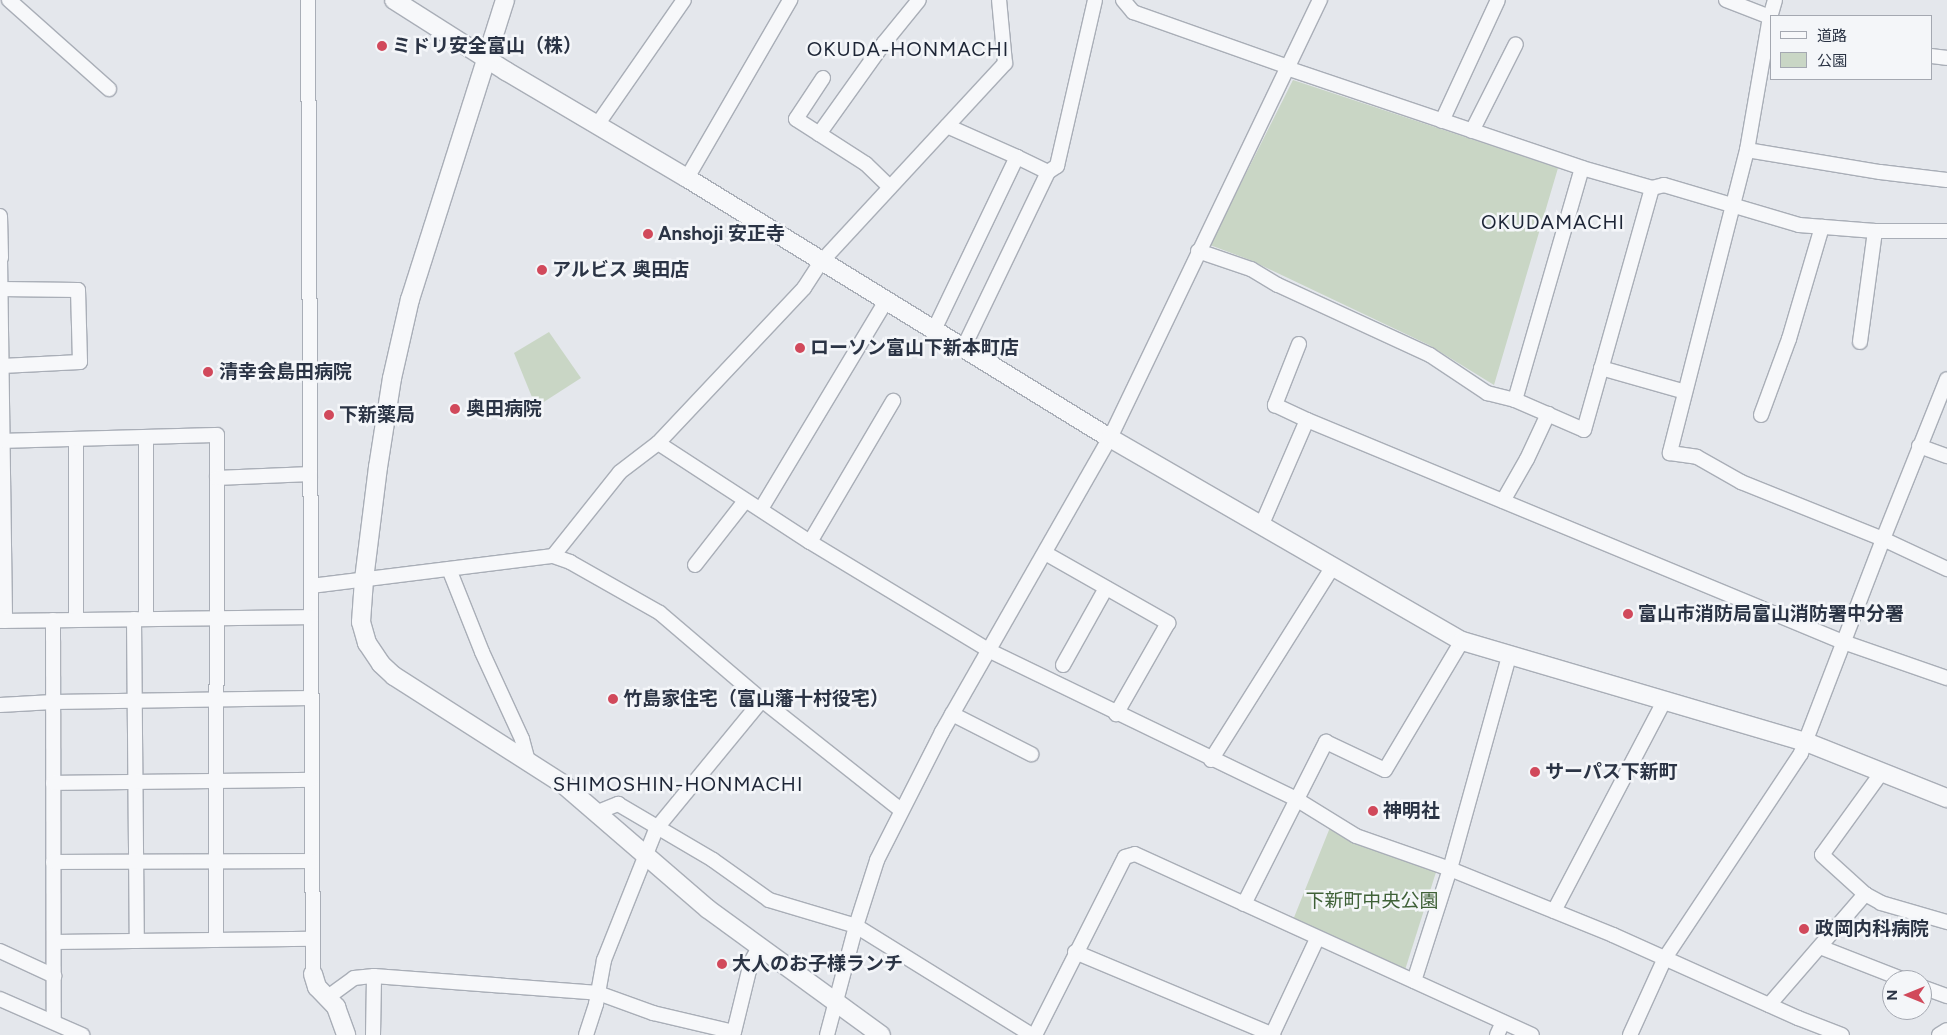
<!DOCTYPE html>
<html>
<head>
<meta charset="utf-8">
<style>
  body { margin:0 }
  #map { position:relative; width:1947px; height:1035px; overflow:hidden; background:#e4e7ec; font-family:Figtree,"Noto Sans JP",sans-serif }
  div>[style] { position:absolute }
  .green>* { inset:0; background:#c9d6c5 }
  .roads { filter:drop-shadow(1px 0 #a9aeb7) drop-shadow(-1px 0 #a9aeb7) drop-shadow(0 1px #a9aeb7) drop-shadow(0 -1px #a9aeb7) }
  .minor>* { height:14px; margin:-7px; padding:0 7px; transform-origin:7px; border-radius:7px; background:#f7f8fa }
  .tertiary>* { height:18px; margin:-9px; padding:0 9px; transform-origin:9px; border-radius:9px; background:#f7f8fa }
  .dots>* { width:14px; height:14px; translate:-50% -50%; box-sizing:border-box; border:2px solid #f4f6f9; border-radius:50% }
  span { translate:-50% -50%; white-space:nowrap; text-align:center; line-height:1.15; -webkit-text-stroke:5px #f4f6f9; paint-order:stroke }
  .poi-label { font-size:19px; color:#2b3445; font-weight:700 }
  .left { translate:0 -50%; text-align:left }
  .park-label { font-size:19px; color:#3f6138 }
  .neighbourhood-label { font-size:20px; color:#1d2536; letter-spacing:1px }
  .legend { position:absolute; left:1770px; top:15px; width:162px; height:65px; box-sizing:border-box; background:#f4f6f9; border:1px solid #a4a8b1; margin:0; padding:6px 9px; list-style:none; font-size:15px; color:#2b3445 }
  .legend li { display:flex; align-items:center; gap:10px; height:25px }
  .legend b { width:25px; border:1px solid #a4a8b1 }
  .north { position:absolute; left:1882px; top:970px; width:50px; height:50px; box-sizing:border-box; background:#f4f6f9; border:1px solid #a4a8b1; border-radius:50%; rotate:270deg; font-size:14px; font-weight:700; line-height:20px; text-align:center; color:#2b3445 }
  .north::after { content:''; display:block; margin:auto; width:18px; height:22px; background:#d1495b; clip-path:polygon(50% 0,100% 100%,50% 72%,0 100%) }
</style>
</head>
<body>
<div id="map">
  <div class="green">
    <div style="clip-path:polygon(1293px 80px,1558px 168px,1494px 385px,1429px 345px,1250px 260px,1210px 245px)"></div>
    <div style="clip-path:polygon(549px 332px,581px 378px,536px 407px,514px 353px)"></div>
    <div style="clip-path:polygon(1331px 825px,1437px 869px,1405px 970px,1293px 920px)"></div>
  </div>
  <div class="roads">
    <div class="minor">
      <div style="left:9px;top:0;width:134px;rotate:41.7deg"></div>
      <div style="left:308px;top:0;width:974px;rotate:89.71deg"></div>
      <div style="left:1123px;top:0;width:16px;rotate:50deg"></div>
      <div style="left:1133px;top:12px;width:164px;rotate:19.5deg"></div>
      <div style="left:1726px;top:0;width:47px;rotate:21.1deg"></div>
      <div style="left:1775px;top:0;width:18px;rotate:106deg"></div>
      <div style="left:1770px;top:17px;width:135px;rotate:99.8deg"></div>
      <div style="left:1747px;top:150px;width:313px;rotate:104.3deg"></div>
      <div style="left:1670px;top:453px;width:27px;rotate:8deg"></div>
      <div style="left:1697px;top:457px;width:51px;rotate:29.6deg"></div>
      <div style="left:1741px;top:482px;width:153px;rotate:21.9deg"></div>
      <div style="left:1883px;top:539px;width:71px;rotate:25.1deg"></div>
      <div style="left:1931px;top:56px;width:16px;rotate:7deg"></div>
      <div style="left:1287px;top:68px;width:311px;rotate:18.7deg"></div>
      <div style="left:1582px;top:168px;width:73px;rotate:15.9deg"></div>
      <div style="left:1652px;top:188px;width:12px;rotate:-14deg"></div>
      <div style="left:1664px;top:185px;width:141px;rotate:16.5deg"></div>
      <div style="left:1799px;top:225px;width:76px;rotate:4.5deg"></div>
      <div style="left:1875px;top:231px;width:72px"></div>
      <div style="left:823px;top:78px;width:49px;rotate:123.4deg"></div>
      <div style="left:796px;top:119px;width:83px;rotate:32.7deg"></div>
      <div style="left:866px;top:164px;width:33px;rotate:44deg"></div>
      <div style="left:1442px;top:121px;width:133px;rotate:-65.2deg"></div>
      <div style="left:597px;top:125px;width:152px;rotate:-55.2deg"></div>
      <div style="left:947px;top:126px;width:77px;rotate:23.9deg"></div>
      <div style="left:1472px;top:131px;width:97px;rotate:-63.2deg"></div>
      <div style="left:819px;top:134px;width:112px;rotate:-54.5deg"></div>
      <div style="left:884px;top:43px;width:55px;rotate:-50.9deg"></div>
      <div style="left:1747px;top:150px;width:135px;rotate:9.4deg"></div>
      <div style="left:1880px;top:172px;width:67px;rotate:6.8deg"></div>
      <div style="left:1048px;top:172px;width:11px;rotate:-34deg"></div>
      <div style="left:1057px;top:166px;width:170px;rotate:-77.1deg"></div>
      <div style="left:687px;top:178px;width:206px;rotate:-59.9deg"></div>
      <div style="left:0;top:216px;width:42px;rotate:88.6deg"></div>
      <div style="left:1198px;top:251px;width:56px;rotate:18.8deg"></div>
      <div style="left:1251px;top:269px;width:31px;rotate:31deg"></div>
      <div style="left:1278px;top:285px;width:167px;rotate:24.7deg"></div>
      <div style="left:1430px;top:355px;width:69px;rotate:33.7deg"></div>
      <div style="left:1487px;top:393px;width:29px;rotate:14deg"></div>
      <div style="left:1515px;top:400px;width:75px;rotate:23.5deg"></div>
      <div style="left:1584px;top:430px;width:251px;rotate:-74.3deg"></div>
      <div style="left:0;top:258px;width:363px;rotate:89.2deg"></div>
      <div style="left:1px;top:289px;width:77px;rotate:0.7deg"></div>
      <div style="left:78px;top:290px;width:72px;rotate:88.4deg"></div>
      <div style="left:80px;top:362px;width:78px;rotate:177.1deg"></div>
      <div style="left:934px;top:330px;width:192px;rotate:-64.4deg"></div>
      <div style="left:1017px;top:157px;width:34px;rotate:26deg"></div>
      <div style="left:1048px;top:172px;width:196px;rotate:115.7deg"></div>
      <div style="left:1860px;top:342px;width:112px;rotate:-82.3deg"></div>
      <div style="left:1299px;top:344px;width:66px;rotate:111.5deg"></div>
      <div style="left:1275px;top:405px;width:35px;rotate:25deg"></div>
      <div style="left:1601px;top:368px;width:87px;rotate:15.9deg"></div>
      <div style="left:1515px;top:400px;width:241px;rotate:-73.9deg"></div>
      <div style="left:1761px;top:415px;width:81px;rotate:-69.8deg"></div>
      <div style="left:1789px;top:339px;width:117px;rotate:-73.6deg"></div>
      <div style="left:146px;top:437px;width:182px;rotate:90deg"></div>
      <div style="left:76px;top:439px;width:181px;rotate:90deg"></div>
      <div style="left:3px;top:441px;width:214px;rotate:-1.6deg"></div>
      <div style="left:217px;top:435px;width:505px;rotate:90.11deg"></div>
      <div style="left:658px;top:443px;width:181px;rotate:33.1deg"></div>
      <div style="left:810px;top:542px;width:208px;rotate:31.2deg"></div>
      <div style="left:988px;top:650px;width:342px;rotate:25.8deg"></div>
      <div style="left:1296px;top:799px;width:70px;rotate:31.7deg"></div>
      <div style="left:1356px;top:836px;width:100px;rotate:19.3deg"></div>
      <div style="left:1450px;top:869px;width:176px;rotate:22deg"></div>
      <div style="left:1613px;top:935px;width:203px;rotate:24.2deg"></div>
      <div style="left:1798px;top:1018px;width:47px;rotate:21.1deg"></div>
      <div style="left:1919px;top:446px;width:30px;rotate:20deg"></div>
      <div style="left:217px;top:478px;width:93px;rotate:-2.5deg"></div>
      <div style="left:1503px;top:501px;width:48px;rotate:-60.3deg"></div>
      <div style="left:1527px;top:459px;width:50px;rotate:-65deg"></div>
      <div style="left:761px;top:509px;width:243px;rotate:-59deg"></div>
      <div style="left:1262px;top:524px;width:113px;rotate:-66.6deg"></div>
      <div style="left:1307px;top:420px;width:580px;rotate:22.5deg"></div>
      <div style="left:1843px;top:642px;width:110px;rotate:19.1deg"></div>
      <div style="left:810px;top:542px;width:164px;rotate:-59.5deg"></div>
      <div style="left:1045px;top:553px;width:142px;rotate:29.6deg"></div>
      <div style="left:1168px;top:623px;width:105px;rotate:119.7deg"></div>
      <div style="left:553px;top:556px;width:107px;rotate:-51.4deg"></div>
      <div style="left:620px;top:472px;width:48px;rotate:-37.3deg"></div>
      <div style="left:658px;top:443px;width:213px;rotate:-46.7deg"></div>
      <div style="left:804px;top:288px;width:31px;rotate:-57deg"></div>
      <div style="left:821px;top:262px;width:271px;rotate:-47.2deg"></div>
      <div style="left:1005px;top:63px;width:63px;rotate:-95.4deg"></div>
      <div style="left:695px;top:565px;width:81px;rotate:-52deg"></div>
      <div style="left:449px;top:569px;width:89px;rotate:68.3deg"></div>
      <div style="left:482px;top:652px;width:96px;rotate:65.3deg"></div>
      <div style="left:522px;top:739px;width:24px;rotate:75deg"></div>
      <div style="left:311px;top:586px;width:244px;rotate:-7.1deg"></div>
      <div style="left:553px;top:556px;width:18px;rotate:19deg"></div>
      <div style="left:570px;top:562px;width:103px;rotate:29.5deg"></div>
      <div style="left:660px;top:613px;width:134px;rotate:40.5deg"></div>
      <div style="left:762px;top:700px;width:177px;rotate:38.4deg"></div>
      <div style="left:134px;top:619px;width:322px;rotate:89.5deg"></div>
      <div style="left:53px;top:620px;width:402px;rotate:89.9deg"></div>
      <div style="left:0;top:621px;width:311px;rotate:-0.7deg"></div>
      <div style="left:1063px;top:665px;width:88px;rotate:-60.8deg"></div>
      <div style="left:0;top:705px;width:53px;rotate:-3.2deg"></div>
      <div style="left:53px;top:702px;width:258px;rotate:-0.9deg"></div>
      <div style="left:952px;top:714px;width:89px;rotate:26.9deg"></div>
      <div style="left:1211px;top:760px;width:229px;rotate:-57.8deg"></div>
      <div style="left:1882px;top:772px;width:102px;rotate:125.9deg"></div>
      <div style="left:1822px;top:855px;width:58px;rotate:42.2deg"></div>
      <div style="left:1865px;top:894px;width:18px;rotate:29deg"></div>
      <div style="left:1881px;top:903px;width:69px;rotate:16.1deg"></div>
      <div style="left:53px;top:783px;width:258px;rotate:-0.7deg"></div>
      <div style="left:598px;top:812px;width:22px;rotate:-22deg"></div>
      <div style="left:618px;top:804px;width:110px;rotate:30.5deg"></div>
      <div style="left:713px;top:860px;width:69px;rotate:35.5deg"></div>
      <div style="left:769px;top:900px;width:91px;rotate:16.6deg"></div>
      <div style="left:856px;top:926px;width:207px;rotate:31.8deg"></div>
      <div style="left:53px;top:862px;width:259px;rotate:-0.2deg"></div>
      <div style="left:1244px;top:904px;width:182px;rotate:-63.2deg"></div>
      <div style="left:1326px;top:742px;width:65px;rotate:25.4deg"></div>
      <div style="left:1385px;top:770px;width:150px;rotate:-59.2deg"></div>
      <div style="left:1554px;top:911px;width:238px;rotate:-62.3deg"></div>
      <div style="left:54px;top:942px;width:258px;rotate:-0.7deg"></div>
      <div style="left:1820px;top:947px;width:90px;rotate:21.4deg"></div>
      <div style="left:0;top:951px;width:60px;rotate:24.8deg"></div>
      <div style="left:1075px;top:952px;width:215px;rotate:22.7deg"></div>
      <div style="left:1414px;top:981px;width:118px;rotate:-72.2deg"></div>
      <div style="left:1450px;top:869px;width:221px;rotate:-74.5deg"></div>
      <div style="left:1922px;top:987px;width:27px;rotate:20deg"></div>
      <div style="left:328px;top:997px;width:32px;rotate:-36deg"></div>
      <div style="left:354px;top:978px;width:20px;rotate:-6deg"></div>
      <div style="left:374px;top:976px;width:225px;rotate:4.3deg"></div>
      <div style="left:598px;top:993px;width:59px;rotate:20deg"></div>
      <div style="left:653px;top:1013px;width:83px;rotate:13.2deg"></div>
      <div style="left:734px;top:1032px;width:72px;rotate:-76.3deg"></div>
      <div style="left:751px;top:962px;width:18px;rotate:-61deg"></div>
      <div style="left:0;top:999px;width:90px;rotate:23.7deg"></div>
      <div style="left:1769px;top:1005px;width:147px;rotate:-49.1deg"></div>
      <div style="left:373px;top:1035px;width:59px;rotate:-89deg"></div>
      <div style="left:586px;top:1035px;width:33px;rotate:-72deg"></div>
      <div style="left:596px;top:1004px;width:45px;rotate:-79.7deg"></div>
      <div style="left:604px;top:960px;width:141px;rotate:-68.3deg"></div>
      <div style="left:656px;top:829px;width:167px;rotate:-50.6deg"></div>
      <div style="left:827px;top:1035px;width:113px;rotate:-75.1deg"></div>
      <div style="left:856px;top:926px;width:69px;rotate:-72.3deg"></div>
      <div style="left:877px;top:860px;width:144px;rotate:-63.1deg"></div>
      <div style="left:942px;top:732px;width:339px;rotate:-60.3deg"></div>
      <div style="left:1110px;top:438px;width:486px;rotate:-64.4deg"></div>
      <div style="left:1035px;top:1035px;width:199px;rotate:-63.2deg"></div>
      <div style="left:1125px;top:857px;width:10px;rotate:-17deg"></div>
      <div style="left:1135px;top:854px;width:436px;rotate:24.5deg"></div>
      <div style="left:1272px;top:1035px;width:106px;rotate:-64.9deg"></div>
      <div style="left:1497px;top:1035px;width:14px;rotate:-65deg"></div>
      <div style="left:1630px;top:1035px;width:85px;rotate:-65.6deg"></div>
      <div style="left:1665px;top:958px;width:246px;rotate:-56.4deg"></div>
      <div style="left:1801px;top:753px;width:229px;rotate:-69deg"></div>
      <div style="left:1883px;top:539px;width:172px;rotate:-68.2deg"></div>
      <div style="left:1939px;top:1035px;width:9px;rotate:-32deg"></div>
    </div>
    <div class="tertiary">
      <div style="left:394px;top:0;width:133px;rotate:32.4deg"></div>
      <div style="left:506px;top:71px;width:210px;rotate:30.6deg"></div>
      <div style="left:687px;top:178px;width:497px;rotate:31.6deg"></div>
      <div style="left:1110px;top:438px;width:406px;rotate:30deg"></div>
      <div style="left:1462px;top:641px;width:359px;rotate:16.4deg"></div>
      <div style="left:1806px;top:742px;width:152px;rotate:21.7deg"></div>
      <div style="left:505px;top:0;width:314px;rotate:107.6deg"></div>
      <div style="left:410px;top:299px;width:81px;rotate:102.8deg"></div>
      <div style="left:392px;top:378px;width:90px;rotate:98.9deg"></div>
      <div style="left:378px;top:467px;width:114px;rotate:97.1deg"></div>
      <div style="left:364px;top:580px;width:42px;rotate:94.1deg"></div>
      <div style="left:361px;top:622px;width:22px;rotate:74deg"></div>
      <div style="left:367px;top:643px;width:25px;rotate:56deg"></div>
      <div style="left:381px;top:664px;width:18px;rotate:43deg"></div>
      <div style="left:394px;top:676px;width:201px;rotate:32.6deg"></div>
      <div style="left:563px;top:784px;width:191px;rotate:40.8deg"></div>
      <div style="left:708px;top:909px;width:214px;rotate:36.1deg"></div>
      <div style="left:313px;top:974px;width:14px;rotate:73deg"></div>
      <div style="left:317px;top:987px;width:28px;rotate:46deg"></div>
      <div style="left:336px;top:1007px;width:30px;rotate:70deg"></div>
    </div>
  </div>
  <div class="dots">
    <div style="left:382px;top:46px;background:#d1495b"></div>
    <div style="left:648px;top:234px;background:#d1495b"></div>
    <div style="left:542px;top:270px;background:#d1495b"></div>
    <div style="left:800px;top:348px;background:#d1495b"></div>
    <div style="left:208px;top:372px;background:#d1495b"></div>
    <div style="left:455px;top:409px;background:#d1495b"></div>
    <div style="left:329px;top:415px;background:#d1495b"></div>
    <div style="left:1628px;top:614px;background:#d1495b"></div>
    <div style="left:613px;top:699px;background:#d1495b"></div>
    <div style="left:1535px;top:772px;background:#d1495b"></div>
    <div style="left:1373px;top:811px;background:#d1495b"></div>
    <div style="left:1804px;top:929px;background:#d1495b"></div>
    <div style="left:722px;top:964px;background:#d1495b"></div>
  </div>
  <div class="poi-label">
    <span class="left" style="left:392px;top:46px">ミドリ安全富山（株）</span>
    <span class="left" style="left:658px;top:234px">Anshoji 安正寺</span>
    <span class="left" style="left:552px;top:270px">アルビス 奥田店</span>
    <span class="left" style="left:810px;top:348px">ローソン富山下新本町店</span>
    <span class="left" style="left:219px;top:372px">清幸会島田病院</span>
    <span class="left" style="left:466px;top:409px">奥田病院</span>
    <span class="left" style="left:339px;top:415px">下新薬局</span>
    <span class="left" style="left:1638px;top:614px">富山市消防局富山消防署中分署</span>
    <span class="left" style="left:623px;top:699px">竹島家住宅（富山藩十村役宅）</span>
    <span class="left" style="left:1545px;top:772px">サーパス下新町</span>
    <span class="left" style="left:1383px;top:811px">神明社</span>
    <span class="left" style="left:1815px;top:929px">政岡内科病院</span>
    <span class="left" style="left:732px;top:964px">大人のお子様ランチ</span>
  </div>
  <div class="park-label">
    <span style="left:1372px;top:901px">下新町中央公園</span>
  </div>
  <div class="neighbourhood-label">
    <span style="left:908px;top:49px">OKUDA-HONMACHI</span>
    <span style="left:1553px;top:222px">OKUDAMACHI</span>
    <span style="left:678px;top:784px">SHIMOSHIN-HONMACHI</span>
  </div>
  <ul class="legend">
  <li><b style="height:6px;background:#f7f8fa"></b>道路</li>
  <li><b style="height:14px;background:#c9d6c5"></b>公園</li>
  </ul>
  <div class="north">N</div>
</div>
</body>
</html>
